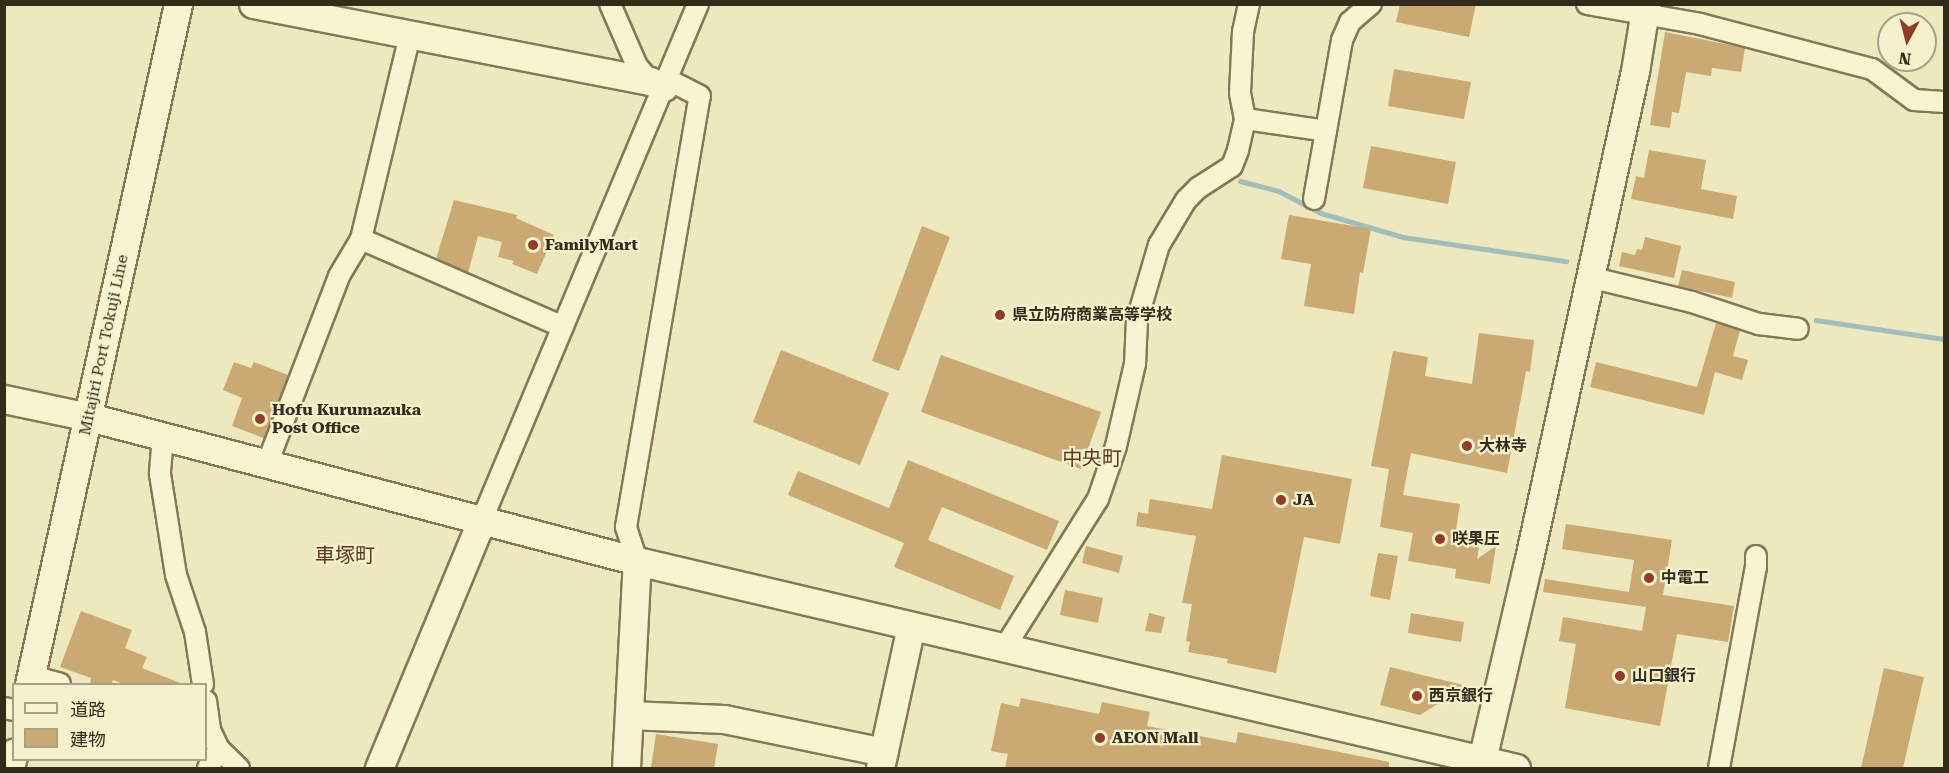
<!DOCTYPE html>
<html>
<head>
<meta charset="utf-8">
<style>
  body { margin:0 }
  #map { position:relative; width:1949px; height:773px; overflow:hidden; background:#ede8bd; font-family:"Roboto Serif","Noto Sans JP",serif }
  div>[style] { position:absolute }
  .stream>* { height:4.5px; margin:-2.25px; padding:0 2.25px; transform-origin:2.25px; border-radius:2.25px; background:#a1bebb }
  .building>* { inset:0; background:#caa973 }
  .roads { filter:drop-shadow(2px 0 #847857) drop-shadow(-2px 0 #847857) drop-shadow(0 2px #847857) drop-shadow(0 -2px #847857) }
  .street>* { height:20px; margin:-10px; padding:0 10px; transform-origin:10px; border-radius:10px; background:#f8f4d0 }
  .secondary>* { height:27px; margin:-13.5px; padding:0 13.5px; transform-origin:13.5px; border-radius:13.5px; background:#f8f4d0 }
  .dots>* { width:16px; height:16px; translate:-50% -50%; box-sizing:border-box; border:3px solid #f4f1cc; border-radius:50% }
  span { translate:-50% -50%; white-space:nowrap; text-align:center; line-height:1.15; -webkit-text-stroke:4.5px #f4f1cc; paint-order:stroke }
  .poi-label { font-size:16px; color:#332c1b; font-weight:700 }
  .left { translate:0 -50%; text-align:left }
  .street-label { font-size:16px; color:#332c1b }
  .quarter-label { font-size:20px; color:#5f371b }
  .frame { position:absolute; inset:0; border:6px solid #332c1b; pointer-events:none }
  .legend { position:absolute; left:12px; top:683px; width:195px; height:78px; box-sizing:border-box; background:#f4f1cc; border:2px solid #a7a285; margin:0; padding:8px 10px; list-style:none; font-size:18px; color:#332c1b }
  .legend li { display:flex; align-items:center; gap:12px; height:30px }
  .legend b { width:30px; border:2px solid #a7a285 }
  .north { position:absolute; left:1877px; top:12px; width:60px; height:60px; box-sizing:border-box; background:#f4f1cc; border:2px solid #a7a285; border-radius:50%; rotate:187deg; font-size:16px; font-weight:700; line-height:24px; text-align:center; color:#332c1b }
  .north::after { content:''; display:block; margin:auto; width:21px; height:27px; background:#923c28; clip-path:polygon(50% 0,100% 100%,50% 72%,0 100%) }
</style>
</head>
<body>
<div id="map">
  <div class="stream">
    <div style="left:1240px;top:181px;width:40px;rotate:14.4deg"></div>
    <div style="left:1279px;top:191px;width:47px;rotate:27.6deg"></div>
    <div style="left:1321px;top:213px;width:85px;rotate:16.3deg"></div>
    <div style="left:1403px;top:237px;width:165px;rotate:8.4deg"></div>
    <div style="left:1816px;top:320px;width:129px;rotate:8.4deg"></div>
  </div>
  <div class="building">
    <div style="clip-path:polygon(1400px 4px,1476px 4px,1469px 37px,1396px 22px)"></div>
    <div style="clip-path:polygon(1665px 32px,1745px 48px,1741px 72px,1712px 68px,1711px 76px,1686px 72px,1679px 113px,1672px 112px,1670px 128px,1650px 125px)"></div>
    <div style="clip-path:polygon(1394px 69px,1471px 82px,1464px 119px,1388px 106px)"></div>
    <div style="clip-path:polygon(1371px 146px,1456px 162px,1448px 204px,1363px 188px)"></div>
    <div style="clip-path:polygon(1649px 150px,1706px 160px,1701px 189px,1737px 196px,1733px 219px,1631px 199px,1636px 176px,1644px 178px)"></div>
    <div style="clip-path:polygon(454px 200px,517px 215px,516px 218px,554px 235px,537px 274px,512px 264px,514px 261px,498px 257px,502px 242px,478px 236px,468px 273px,436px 259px)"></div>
    <div style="clip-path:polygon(1289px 215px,1371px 229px,1363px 273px,1360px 272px,1354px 314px,1304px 306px,1311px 264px,1281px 259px)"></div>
    <div style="clip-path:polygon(922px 226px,950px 237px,899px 371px,872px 361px)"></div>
    <div style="clip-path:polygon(1645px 237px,1681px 246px,1674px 278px,1619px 266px,1622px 252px,1635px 255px,1637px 249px,1642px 250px)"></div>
    <div style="clip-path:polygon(1682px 270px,1735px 282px,1732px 298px,1678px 286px)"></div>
    <div style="clip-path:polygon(1716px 323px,1740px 330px,1733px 356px,1748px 360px,1742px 380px,1715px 372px,1704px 415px,1590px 387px,1596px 362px,1697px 387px)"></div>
    <div style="clip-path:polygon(1479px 333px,1534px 340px,1530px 372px,1526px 371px,1507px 473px,1411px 453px,1403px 495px,1460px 504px,1455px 536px,1480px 542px,1477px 559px,1496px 546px,1490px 584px,1455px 578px,1456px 569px,1408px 561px,1413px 533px,1380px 527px,1389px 469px,1371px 466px,1393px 351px,1428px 357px,1425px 376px,1472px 384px)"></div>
    <div style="clip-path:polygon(781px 350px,889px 393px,860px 465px,753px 422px)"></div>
    <div style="clip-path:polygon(941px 355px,1101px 412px,1081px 469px,921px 412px)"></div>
    <div style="clip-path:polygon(234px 362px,251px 368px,254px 362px,288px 375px,264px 438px,232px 426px,242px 398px,223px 390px)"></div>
    <div style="clip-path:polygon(1222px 455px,1352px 479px,1340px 544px,1304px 537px,1276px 673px,1227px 663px,1228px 659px,1188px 652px,1190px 642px,1186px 641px,1192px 604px,1182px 603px,1196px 536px,1136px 526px,1138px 512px,1148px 514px,1150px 499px,1212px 509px)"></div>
    <div style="clip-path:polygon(908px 460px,1059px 521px,1047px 550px,942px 507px,928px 540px,1014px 576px,1000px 610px,894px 567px,904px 543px,788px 495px,798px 471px,889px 508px)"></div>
    <div style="clip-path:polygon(1566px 524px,1672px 540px,1663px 595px,1734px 606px,1728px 642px,1677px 634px,1660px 726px,1565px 708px,1576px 644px,1559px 641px,1563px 617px,1642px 631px,1646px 607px,1543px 592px,1545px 579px,1629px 592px,1634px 560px,1562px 549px)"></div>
    <div style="clip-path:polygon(1086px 546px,1123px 556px,1119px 573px,1082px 563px)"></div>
    <div style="clip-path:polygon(1378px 553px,1398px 556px,1390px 600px,1370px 596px)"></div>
    <div style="clip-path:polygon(1065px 590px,1103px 598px,1098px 623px,1060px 615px)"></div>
    <div style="clip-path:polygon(81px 611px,132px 630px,125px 648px,147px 657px,142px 668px,183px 684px,124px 684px,113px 680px,111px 684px,90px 684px,91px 678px,60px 667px)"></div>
    <div style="clip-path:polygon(1149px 613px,1165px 617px,1161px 633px,1145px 631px)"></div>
    <div style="clip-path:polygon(1411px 613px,1464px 622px,1461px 642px,1408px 633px)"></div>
    <div style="clip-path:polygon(1390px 667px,1467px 686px,1420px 715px,1380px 705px)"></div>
    <div style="clip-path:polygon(1884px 668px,1924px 677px,1903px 768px,1861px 768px)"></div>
    <div style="clip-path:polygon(1021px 698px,1099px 714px,1102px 702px,1150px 712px,1147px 726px,1236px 743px,1238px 732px,1389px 762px,1389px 768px,1005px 768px,1008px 754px,991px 751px,1001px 703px,1019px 707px)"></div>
    <div style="clip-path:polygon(656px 734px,718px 744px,714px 768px,651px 768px)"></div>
  </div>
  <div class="roads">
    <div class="street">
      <div style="left:610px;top:4px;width:68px;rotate:66.5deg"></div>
      <div style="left:637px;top:66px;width:20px;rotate:49deg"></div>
      <div style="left:1587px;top:4px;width:115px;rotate:10deg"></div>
      <div style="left:1700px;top:24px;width:178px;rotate:14.7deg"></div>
      <div style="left:1872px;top:69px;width:52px;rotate:36.4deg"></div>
      <div style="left:1914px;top:100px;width:30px;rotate:4deg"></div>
      <div style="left:1245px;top:119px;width:82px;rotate:8.4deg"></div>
      <div style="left:1314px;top:199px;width:161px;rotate:-80deg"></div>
      <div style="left:1342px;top:40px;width:20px;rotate:-66deg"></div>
      <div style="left:1350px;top:22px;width:28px;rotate:-41deg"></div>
      <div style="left:361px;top:239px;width:220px;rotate:23.5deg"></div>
      <div style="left:1589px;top:277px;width:106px;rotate:13.6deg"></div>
      <div style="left:1692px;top:302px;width:71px;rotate:18.2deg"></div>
      <div style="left:1759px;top:324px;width:39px;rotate:7deg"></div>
      <div style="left:163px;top:437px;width:37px;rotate:95deg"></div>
      <div style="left:160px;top:474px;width:102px;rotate:81deg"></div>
      <div style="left:176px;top:575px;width:60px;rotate:71.6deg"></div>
      <div style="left:195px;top:632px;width:53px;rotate:81.3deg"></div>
      <div style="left:267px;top:464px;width:201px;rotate:-69deg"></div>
      <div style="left:339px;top:276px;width:43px;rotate:-59.3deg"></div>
      <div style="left:361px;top:239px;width:210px;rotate:-76.5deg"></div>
      <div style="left:481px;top:522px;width:562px;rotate:-67.27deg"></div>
      <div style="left:637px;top:561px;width:36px;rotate:-108deg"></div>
      <div style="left:626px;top:527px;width:437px;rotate:-80.3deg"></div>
      <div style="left:700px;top:96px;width:37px;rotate:-153deg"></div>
      <div style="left:1005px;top:647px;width:175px;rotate:-57.9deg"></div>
      <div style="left:1098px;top:499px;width:56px;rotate:-71.2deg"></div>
      <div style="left:1116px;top:446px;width:84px;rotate:-77deg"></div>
      <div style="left:1135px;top:364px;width:44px;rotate:-87.4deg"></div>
      <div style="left:1137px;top:320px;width:78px;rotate:-73.7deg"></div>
      <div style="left:1159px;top:245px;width:52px;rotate:-59deg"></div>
      <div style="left:1186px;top:200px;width:17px;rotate:-45deg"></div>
      <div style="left:1198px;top:188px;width:40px;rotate:-32.9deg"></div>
      <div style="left:1232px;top:166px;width:17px;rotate:-69deg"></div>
      <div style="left:1238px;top:150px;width:32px;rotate:-77deg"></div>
      <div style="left:1245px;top:119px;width:26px;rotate:-101deg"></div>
      <div style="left:1240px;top:93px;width:61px;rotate:-87.2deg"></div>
      <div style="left:1243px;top:32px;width:29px;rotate:-78deg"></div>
      <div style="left:31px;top:676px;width:30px;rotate:15deg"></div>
      <div style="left:206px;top:701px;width:29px;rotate:82deg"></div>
      <div style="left:210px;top:730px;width:21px;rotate:65deg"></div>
      <div style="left:219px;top:749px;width:28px;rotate:44deg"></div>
      <div style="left:4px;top:708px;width:10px;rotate:11deg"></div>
      <div style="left:208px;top:768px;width:22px;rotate:-60deg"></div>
      <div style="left:1719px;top:768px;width:204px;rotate:-79.6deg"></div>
      <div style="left:1756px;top:567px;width:11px;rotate:-90deg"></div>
    </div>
    <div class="secondary">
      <div style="left:253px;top:4px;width:404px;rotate:11deg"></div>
      <div style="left:650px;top:81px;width:15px;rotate:23deg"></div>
      <div style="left:4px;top:399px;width:87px;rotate:12deg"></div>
      <div style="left:89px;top:417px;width:567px;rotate:14.72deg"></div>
      <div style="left:637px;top:561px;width:903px;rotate:13.25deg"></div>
      <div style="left:29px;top:684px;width:696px;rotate:-77.64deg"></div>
      <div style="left:629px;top:715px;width:95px;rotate:2.4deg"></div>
      <div style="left:724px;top:719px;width:163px;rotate:11.7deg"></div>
      <div style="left:1482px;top:760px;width:202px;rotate:-76.9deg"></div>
      <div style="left:1528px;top:563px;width:504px;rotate:-77.73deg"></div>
      <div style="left:1635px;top:71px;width:68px;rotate:-80.7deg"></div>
      <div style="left:10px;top:768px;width:16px;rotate:-76deg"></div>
      <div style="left:379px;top:768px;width:266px;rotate:-67.5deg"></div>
      <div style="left:626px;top:768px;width:207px;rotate:-87deg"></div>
      <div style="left:880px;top:768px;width:145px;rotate:-77.7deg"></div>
    </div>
  </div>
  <div class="dots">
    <div style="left:533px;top:245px;background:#923c28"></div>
    <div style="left:1000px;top:315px;background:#923c28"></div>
    <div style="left:260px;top:419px;background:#923c28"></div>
    <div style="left:1467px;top:446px;background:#923c28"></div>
    <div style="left:1281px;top:500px;background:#923c28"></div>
    <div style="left:1440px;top:539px;background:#923c28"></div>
    <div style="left:1649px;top:578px;background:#923c28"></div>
    <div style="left:1620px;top:676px;background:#923c28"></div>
    <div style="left:1417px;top:696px;background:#923c28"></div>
    <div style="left:1100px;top:738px;background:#923c28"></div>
  </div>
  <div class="poi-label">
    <span class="left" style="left:545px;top:245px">FamilyMart</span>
    <span class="left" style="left:1012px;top:315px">県立防府商業高等学校</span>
    <span class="left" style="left:272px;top:419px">Hofu Kurumazuka<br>Post Office</span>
    <span class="left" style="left:1479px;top:446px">大林寺</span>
    <span class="left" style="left:1293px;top:500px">JA</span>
    <span class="left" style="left:1452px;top:539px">咲果圧</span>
    <span class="left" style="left:1661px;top:578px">中電工</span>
    <span class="left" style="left:1632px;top:676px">山口銀行</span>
    <span class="left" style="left:1429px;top:696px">西京銀行</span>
    <span class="left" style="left:1112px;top:738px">AEON Mall</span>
  </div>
  <div class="street-label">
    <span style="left:104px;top:345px;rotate:-78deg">Mitajiri Port Tokuji Line</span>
  </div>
  <div class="quarter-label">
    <span style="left:1092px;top:458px">中央町</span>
    <span style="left:345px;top:555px">車塚町</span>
  </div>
  <div class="frame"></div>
  <ul class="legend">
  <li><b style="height:8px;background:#f8f4d0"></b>道路</li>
  <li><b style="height:16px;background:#caa973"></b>建物</li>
  </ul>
  <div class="north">N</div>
</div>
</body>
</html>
